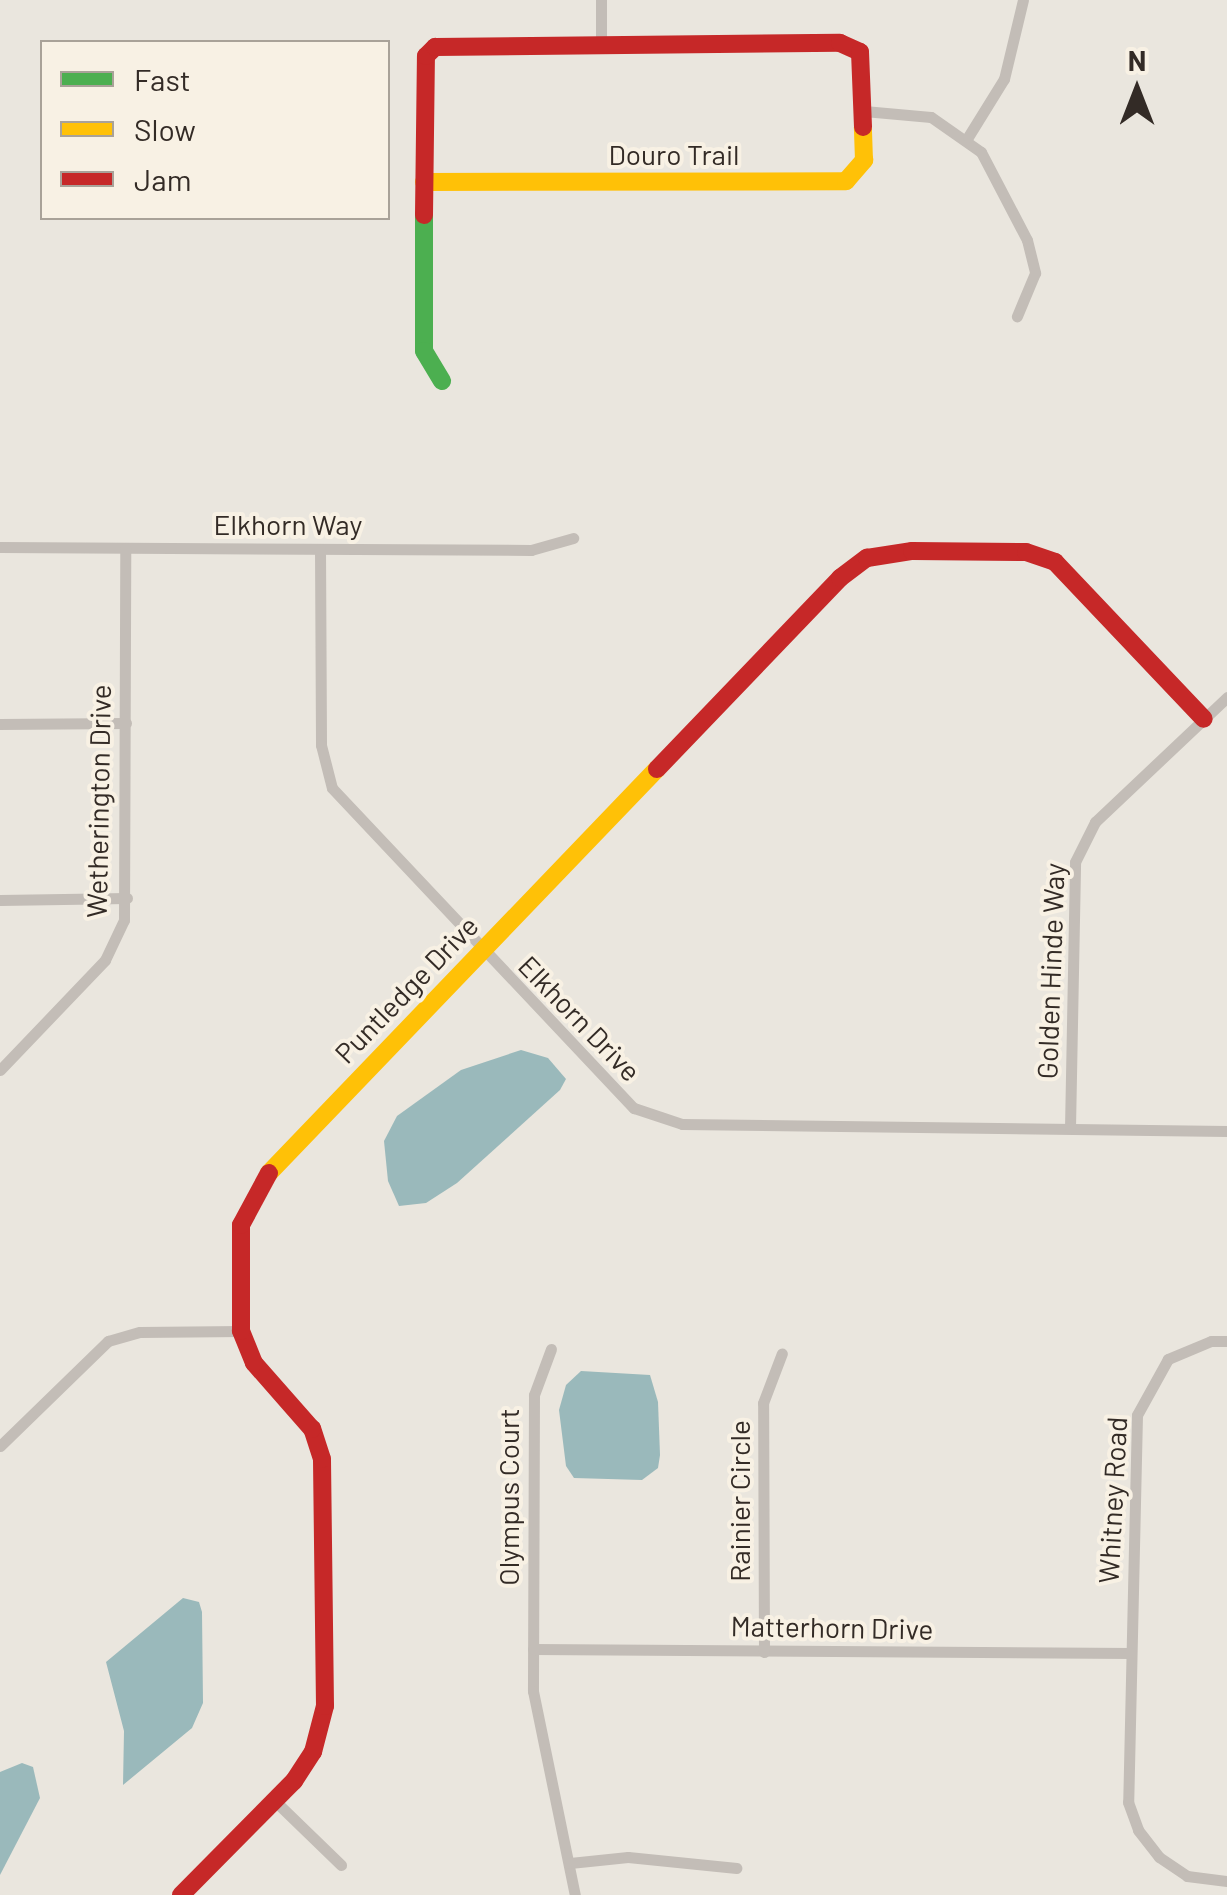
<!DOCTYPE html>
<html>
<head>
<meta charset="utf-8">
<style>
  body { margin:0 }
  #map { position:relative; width:1227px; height:1895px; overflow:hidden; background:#eae6de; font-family:Barlow,sans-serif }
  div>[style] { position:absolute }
  .water>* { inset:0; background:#9ab9bb }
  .street>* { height:11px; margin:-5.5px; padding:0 5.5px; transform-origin:5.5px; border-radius:5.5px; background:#c3bdb7 }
  .fast>* { height:18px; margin:-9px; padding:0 9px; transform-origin:9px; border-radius:9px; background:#4caf50 }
  .slow>* { height:18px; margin:-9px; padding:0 9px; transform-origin:9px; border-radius:9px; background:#ffc107 }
  .jam>* { height:18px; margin:-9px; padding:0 9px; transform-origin:9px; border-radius:9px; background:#c62828 }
  span { translate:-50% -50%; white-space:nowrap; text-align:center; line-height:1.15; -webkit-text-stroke:8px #f8f1e4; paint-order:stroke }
  .street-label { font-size:28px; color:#332b26 }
  .legend { position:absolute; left:40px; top:40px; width:350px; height:180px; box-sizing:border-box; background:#f8f1e4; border:2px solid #a9a298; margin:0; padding:12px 18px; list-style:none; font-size:30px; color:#332b26 }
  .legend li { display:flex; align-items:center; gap:20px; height:50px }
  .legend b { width:50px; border:2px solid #a9a298 }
  .north { position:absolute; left:1087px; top:40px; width:100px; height:100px; -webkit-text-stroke:8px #f8f1e4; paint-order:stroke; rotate:0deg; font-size:28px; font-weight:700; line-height:40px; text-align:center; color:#332b26 }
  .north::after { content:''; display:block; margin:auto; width:35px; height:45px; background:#332b26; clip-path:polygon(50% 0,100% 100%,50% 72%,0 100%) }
</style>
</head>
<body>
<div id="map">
  <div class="water">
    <div style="clip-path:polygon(521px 1050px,548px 1058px,566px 1079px,560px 1090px,457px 1183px,426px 1203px,399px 1206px,388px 1181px,384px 1141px,397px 1116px,461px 1070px)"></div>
    <div style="clip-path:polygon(581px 1371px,650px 1375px,658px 1402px,660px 1455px,658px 1468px,642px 1480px,574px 1478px,566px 1466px,559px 1410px,566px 1385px)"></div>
    <div style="clip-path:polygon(183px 1598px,199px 1602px,202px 1612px,203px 1703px,192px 1728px,123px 1785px,124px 1731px,106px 1662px)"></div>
    <div style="clip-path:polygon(22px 1763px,33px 1767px,40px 1798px,0 1875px,0 1772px)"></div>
  </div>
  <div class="street">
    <div style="left:601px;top:0;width:45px;rotate:90deg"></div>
    <div style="left:864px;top:111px;width:67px;rotate:5.1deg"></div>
    <div style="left:931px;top:117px;width:61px;rotate:35deg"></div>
    <div style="left:981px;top:152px;width:99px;rotate:62.4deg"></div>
    <div style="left:1027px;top:240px;width:34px;rotate:76deg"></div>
    <div style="left:1035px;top:273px;width:47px;rotate:112.7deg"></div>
    <div style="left:968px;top:137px;width:68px;rotate:-58.2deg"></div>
    <div style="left:1004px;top:79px;width:81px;rotate:-76.5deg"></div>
    <div style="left:0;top:547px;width:531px;rotate:0.32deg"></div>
    <div style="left:531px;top:550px;width:44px;rotate:-15.9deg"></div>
    <div style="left:320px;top:549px;width:196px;rotate:89.7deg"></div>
    <div style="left:321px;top:745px;width:44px;rotate:75.7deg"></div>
    <div style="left:332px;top:788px;width:440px;rotate:46.7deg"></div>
    <div style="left:634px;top:1108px;width:51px;rotate:18.4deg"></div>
    <div style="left:682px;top:1124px;width:545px;rotate:0.74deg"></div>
    <div style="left:0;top:724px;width:126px;rotate:-0.5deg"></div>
    <div style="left:0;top:900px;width:127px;rotate:-0.9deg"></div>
    <div style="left:0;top:1070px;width:152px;rotate:-46.3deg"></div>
    <div style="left:105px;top:960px;width:44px;rotate:-64.6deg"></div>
    <div style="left:124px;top:920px;width:372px;rotate:-89.8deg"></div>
    <div style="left:1070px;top:1128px;width:266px;rotate:-88.9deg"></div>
    <div style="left:1075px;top:862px;width:45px;rotate:-63.4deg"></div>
    <div style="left:1095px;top:822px;width:182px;rotate:-43.4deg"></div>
    <div style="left:1227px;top:1341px;width:16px;rotate:180deg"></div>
    <div style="left:1211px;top:1341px;width:47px;rotate:157.3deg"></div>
    <div style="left:1168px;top:1359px;width:64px;rotate:119deg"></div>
    <div style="left:1137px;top:1415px;width:387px;rotate:91.3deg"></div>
    <div style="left:1128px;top:1802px;width:30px;rotate:70deg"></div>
    <div style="left:1138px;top:1830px;width:34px;rotate:52deg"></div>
    <div style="left:1159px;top:1857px;width:34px;rotate:34deg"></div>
    <div style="left:1187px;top:1876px;width:40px;rotate:7.1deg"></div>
    <div style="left:551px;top:1349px;width:49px;rotate:110.3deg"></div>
    <div style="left:534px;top:1395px;width:296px;rotate:90.2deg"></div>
    <div style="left:533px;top:1691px;width:208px;rotate:78.4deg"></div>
    <div style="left:0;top:1446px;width:151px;rotate:-44.2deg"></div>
    <div style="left:108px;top:1341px;width:33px;rotate:-16deg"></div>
    <div style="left:140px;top:1332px;width:101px;rotate:-0.6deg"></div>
    <div style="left:533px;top:1649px;width:598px;rotate:0.38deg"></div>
    <div style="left:764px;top:1652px;width:249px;rotate:-90.2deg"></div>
    <div style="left:763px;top:1403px;width:53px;rotate:-69.2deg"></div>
    <div style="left:275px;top:1801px;width:92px;rotate:44.1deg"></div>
    <div style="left:570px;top:1863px;width:58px;rotate:-5.9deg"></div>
    <div style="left:628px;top:1857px;width:109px;rotate:5.8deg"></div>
  </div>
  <div class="fast">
    <div style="left:424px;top:215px;width:136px;rotate:90deg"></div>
    <div style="left:424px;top:351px;width:35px;rotate:59deg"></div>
  </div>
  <div class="slow">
    <div style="left:424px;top:182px;width:422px;rotate:-0.1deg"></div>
    <div style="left:846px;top:181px;width:28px;rotate:-49deg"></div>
    <div style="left:864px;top:160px;width:33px;rotate:-92deg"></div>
    <div style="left:269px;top:1173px;width:560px;rotate:-46.16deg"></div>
  </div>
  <div class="jam">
    <div style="left:424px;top:215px;width:159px;rotate:-89.3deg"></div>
    <div style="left:426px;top:56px;width:13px;rotate:-45deg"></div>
    <div style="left:435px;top:47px;width:405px;rotate:-0.6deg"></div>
    <div style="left:840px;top:43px;width:22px;rotate:24deg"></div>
    <div style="left:860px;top:52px;width:75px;rotate:87.7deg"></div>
    <div style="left:657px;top:769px;width:265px;rotate:-46.2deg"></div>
    <div style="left:840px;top:578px;width:34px;rotate:-37deg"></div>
    <div style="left:867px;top:558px;width:46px;rotate:-8.8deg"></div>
    <div style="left:912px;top:551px;width:114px;rotate:0.5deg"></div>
    <div style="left:1026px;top:552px;width:31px;rotate:19deg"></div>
    <div style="left:1055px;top:562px;width:216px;rotate:46.5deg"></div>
    <div style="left:181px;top:1895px;width:161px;rotate:-45.3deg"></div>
    <div style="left:294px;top:1781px;width:35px;rotate:-57deg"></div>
    <div style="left:313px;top:1752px;width:48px;rotate:-75.4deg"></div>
    <div style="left:325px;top:1706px;width:247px;rotate:-90.7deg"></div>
    <div style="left:322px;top:1459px;width:32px;rotate:-108deg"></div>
    <div style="left:312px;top:1429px;width:88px;rotate:-131.3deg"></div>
    <div style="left:254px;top:1363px;width:35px;rotate:-112deg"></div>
    <div style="left:241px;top:1331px;width:106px;rotate:-90deg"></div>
    <div style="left:241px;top:1225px;width:59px;rotate:-61.7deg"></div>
  </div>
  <div class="street-label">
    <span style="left:674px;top:154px">Douro Trail</span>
    <span style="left:288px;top:524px">Elkhorn Way</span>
    <span style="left:98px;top:801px;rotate:-89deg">Wetherington Drive</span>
    <span style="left:1050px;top:971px;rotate:-88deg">Golden Hinde Way</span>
    <span style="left:406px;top:989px;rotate:-46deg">Puntledge Drive</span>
    <span style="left:580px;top:1018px;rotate:46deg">Elkhorn Drive</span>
    <span style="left:508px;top:1497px;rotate:-90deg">Olympus Court</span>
    <span style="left:1112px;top:1500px;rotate:-87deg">Whitney Road</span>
    <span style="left:739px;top:1501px;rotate:-90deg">Rainier Circle</span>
    <span style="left:832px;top:1627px;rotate:1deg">Matterhorn Drive</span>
  </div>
  <ul class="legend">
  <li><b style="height:12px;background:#4caf50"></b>Fast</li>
  <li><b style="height:12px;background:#ffc107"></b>Slow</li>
  <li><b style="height:12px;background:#c62828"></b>Jam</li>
  </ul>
  <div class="north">N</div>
</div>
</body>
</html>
